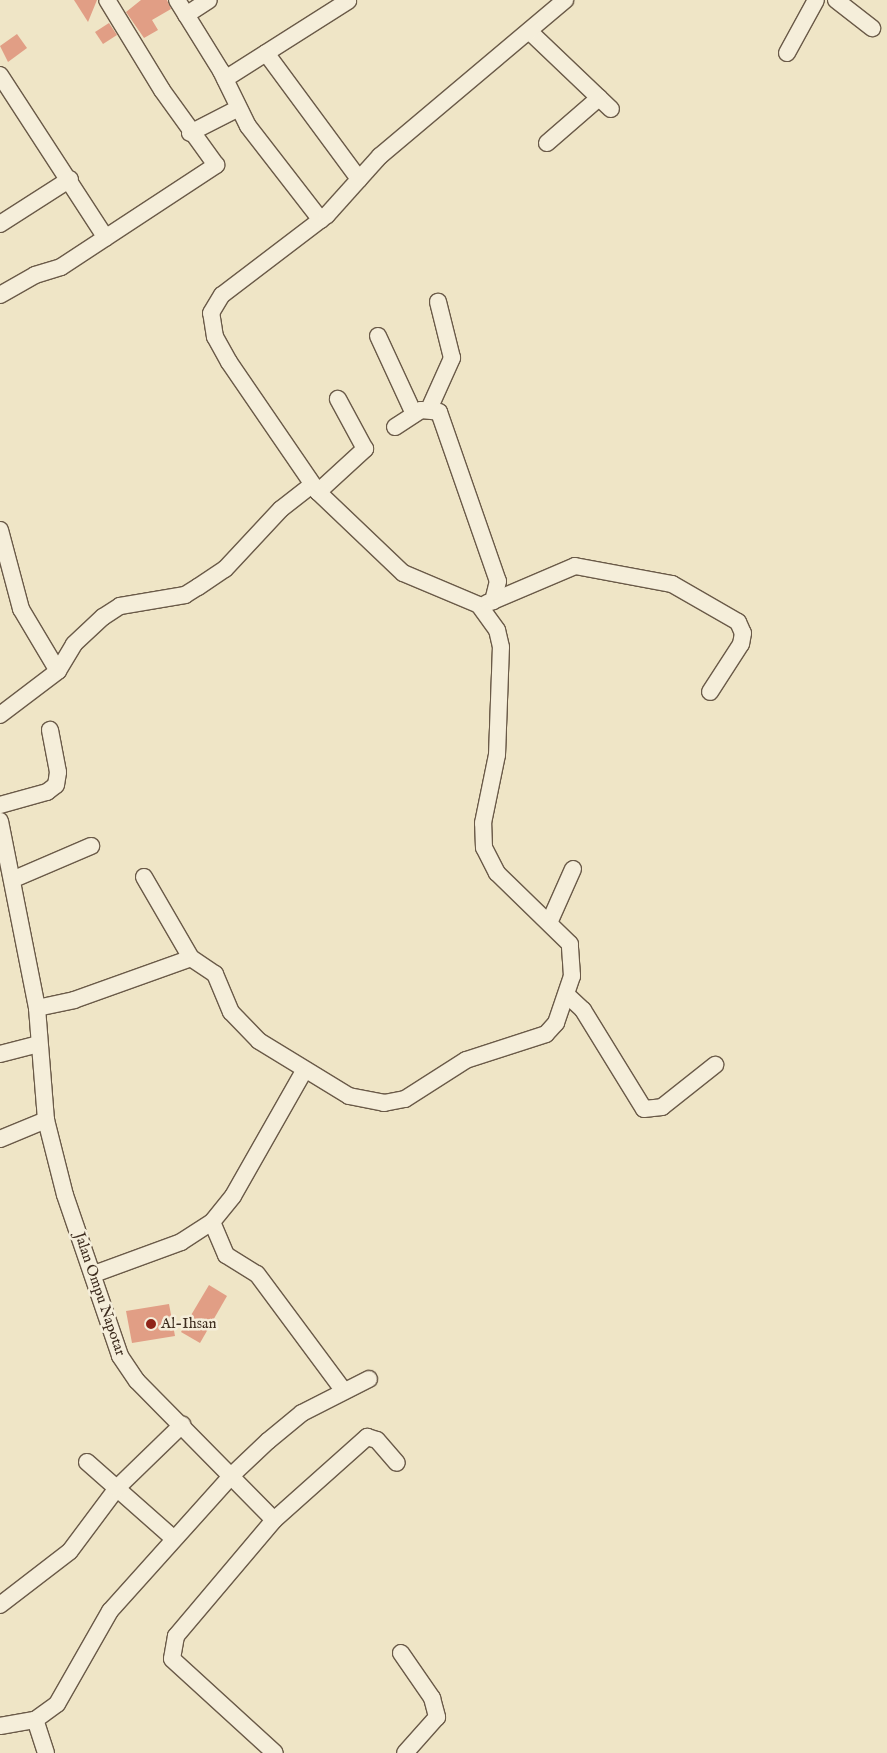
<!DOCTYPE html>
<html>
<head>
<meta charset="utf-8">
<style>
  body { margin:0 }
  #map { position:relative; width:887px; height:1753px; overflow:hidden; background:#efe5c6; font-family:"IM FELL English",serif }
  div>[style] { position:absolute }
  .building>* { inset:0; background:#e19e85 }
  .roads { filter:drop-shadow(1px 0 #6a5a48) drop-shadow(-1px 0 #6a5a48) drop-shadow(0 1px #6a5a48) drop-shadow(0 -1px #6a5a48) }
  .minor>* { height:16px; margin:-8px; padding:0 8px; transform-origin:8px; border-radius:8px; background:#f5eeda }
  .dots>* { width:14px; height:14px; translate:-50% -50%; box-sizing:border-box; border:2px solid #f5eeda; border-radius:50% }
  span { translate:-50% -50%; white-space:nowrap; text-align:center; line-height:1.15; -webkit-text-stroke:5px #f5eeda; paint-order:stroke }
  .street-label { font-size:15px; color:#3d2c1e }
  .poi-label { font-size:15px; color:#3d2c1e }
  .left { translate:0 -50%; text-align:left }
</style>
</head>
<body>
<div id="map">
  <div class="building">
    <div style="clip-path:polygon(74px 0,97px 0,88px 22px)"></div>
    <div style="clip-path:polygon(141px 0,167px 0,171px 9px,152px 20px,158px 30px,144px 38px,126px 12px)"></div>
    <div style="clip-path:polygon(109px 23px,117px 35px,103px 44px,95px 32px)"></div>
    <div style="clip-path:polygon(17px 34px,27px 48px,8px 62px,0 46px)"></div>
    <div style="clip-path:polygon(209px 1285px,227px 1296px,200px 1343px,181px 1332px)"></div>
    <div style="clip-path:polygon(169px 1304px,175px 1336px,132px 1343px,126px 1311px)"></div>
  </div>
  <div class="roads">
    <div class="minor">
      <div style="left:177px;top:0;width:84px;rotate:58.2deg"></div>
      <div style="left:221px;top:71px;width:61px;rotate:63.9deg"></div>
      <div style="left:248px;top:126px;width:119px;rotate:52.2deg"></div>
      <div style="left:836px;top:0;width:46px;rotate:37.9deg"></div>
      <div style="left:186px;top:15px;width:27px;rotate:-33deg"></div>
      <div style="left:529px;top:31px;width:113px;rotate:43.6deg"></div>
      <div style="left:266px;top:53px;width:157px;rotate:53.6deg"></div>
      <div style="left:787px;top:53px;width:60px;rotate:-61.3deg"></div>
      <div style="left:0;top:75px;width:194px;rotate:57deg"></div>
      <div style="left:225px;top:79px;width:146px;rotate:-32.4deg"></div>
      <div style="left:190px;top:133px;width:53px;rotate:-27.1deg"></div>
      <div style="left:547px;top:143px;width:69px;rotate:-40.9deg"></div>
      <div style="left:0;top:224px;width:83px;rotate:-32.7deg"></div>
      <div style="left:0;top:295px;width:40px;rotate:-29.7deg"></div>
      <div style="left:35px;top:275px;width:27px;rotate:-17deg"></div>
      <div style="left:61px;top:267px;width:186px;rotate:-33.3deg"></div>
      <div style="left:216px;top:165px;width:92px;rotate:-125.8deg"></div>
      <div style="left:162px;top:90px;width:105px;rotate:-121.4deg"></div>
      <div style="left:378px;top:336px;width:86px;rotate:65.2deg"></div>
      <div style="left:430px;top:407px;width:54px;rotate:-65.8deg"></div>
      <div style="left:452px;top:358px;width:58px;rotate:-104deg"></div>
      <div style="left:395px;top:427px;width:31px;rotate:-33deg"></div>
      <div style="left:421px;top:410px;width:18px;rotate:6deg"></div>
      <div style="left:439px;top:412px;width:179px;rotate:70.8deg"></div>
      <div style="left:498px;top:581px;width:21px;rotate:104deg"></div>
      <div style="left:493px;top:601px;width:6px;rotate:162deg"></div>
      <div style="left:318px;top:492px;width:64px;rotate:-42.5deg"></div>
      <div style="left:365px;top:449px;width:57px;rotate:-118.4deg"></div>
      <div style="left:0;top:530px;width:82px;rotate:75.1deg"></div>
      <div style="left:21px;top:609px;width:72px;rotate:59.2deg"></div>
      <div style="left:493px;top:601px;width:89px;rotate:-23.1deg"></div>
      <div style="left:575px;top:566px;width:99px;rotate:10.5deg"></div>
      <div style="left:672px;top:584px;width:76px;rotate:29.9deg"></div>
      <div style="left:738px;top:622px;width:12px;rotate:66deg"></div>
      <div style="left:743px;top:633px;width:11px;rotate:100deg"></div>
      <div style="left:741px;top:644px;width:57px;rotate:122.9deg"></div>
      <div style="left:0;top:715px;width:73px;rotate:-37.2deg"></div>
      <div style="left:58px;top:671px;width:31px;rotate:-59deg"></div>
      <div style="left:74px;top:644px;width:40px;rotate:-43deg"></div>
      <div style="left:103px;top:617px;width:20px;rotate:-33deg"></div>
      <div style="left:120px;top:606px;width:66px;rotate:-9.6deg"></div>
      <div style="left:185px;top:595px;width:15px;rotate:-32deg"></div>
      <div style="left:198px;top:587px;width:32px;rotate:-34deg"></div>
      <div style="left:225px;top:569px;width:82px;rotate:-47deg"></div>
      <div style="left:281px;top:509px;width:39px;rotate:-38deg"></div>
      <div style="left:0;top:805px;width:49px;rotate:-15.5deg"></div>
      <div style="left:47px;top:792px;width:11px;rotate:-38deg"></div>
      <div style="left:56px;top:785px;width:13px;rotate:-81deg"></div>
      <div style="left:58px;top:772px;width:43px;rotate:-100.8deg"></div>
      <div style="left:0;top:821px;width:191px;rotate:78.8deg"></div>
      <div style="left:37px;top:1008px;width:112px;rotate:85.4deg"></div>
      <div style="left:46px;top:1120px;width:77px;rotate:75.8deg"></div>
      <div style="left:65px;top:1195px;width:170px;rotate:71.1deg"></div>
      <div style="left:120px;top:1356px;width:30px;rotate:56deg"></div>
      <div style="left:137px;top:1381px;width:195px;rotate:45.4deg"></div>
      <div style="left:274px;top:1520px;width:152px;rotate:130.2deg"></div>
      <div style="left:176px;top:1636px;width:23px;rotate:100deg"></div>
      <div style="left:172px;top:1659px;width:139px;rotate:42.4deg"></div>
      <div style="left:144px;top:877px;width:94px;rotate:59.9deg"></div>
      <div style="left:14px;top:879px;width:84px;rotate:-23.2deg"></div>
      <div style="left:549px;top:923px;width:59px;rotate:-66deg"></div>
      <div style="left:567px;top:995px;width:22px;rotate:43deg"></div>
      <div style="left:583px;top:1010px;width:116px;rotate:58.4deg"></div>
      <div style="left:644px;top:1109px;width:18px;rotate:-6deg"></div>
      <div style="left:662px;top:1107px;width:68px;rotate:-38.4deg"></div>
      <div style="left:37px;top:1008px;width:38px;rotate:-12deg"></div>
      <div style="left:74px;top:1000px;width:124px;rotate:-19.7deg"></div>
      <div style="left:191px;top:958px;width:29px;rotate:34deg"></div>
      <div style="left:215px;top:974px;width:41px;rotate:67.2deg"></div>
      <div style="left:231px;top:1012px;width:40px;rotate:46deg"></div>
      <div style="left:259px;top:1041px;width:105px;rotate:31.4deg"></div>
      <div style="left:349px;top:1096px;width:36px;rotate:11deg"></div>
      <div style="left:384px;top:1103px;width:21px;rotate:-11deg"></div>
      <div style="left:405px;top:1099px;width:72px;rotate:-32.6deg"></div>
      <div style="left:466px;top:1060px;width:84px;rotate:-18deg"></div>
      <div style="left:546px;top:1034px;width:15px;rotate:-48deg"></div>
      <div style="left:556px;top:1023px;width:50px;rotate:-71.2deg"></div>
      <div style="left:572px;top:976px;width:32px;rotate:-94deg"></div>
      <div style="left:570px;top:944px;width:102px;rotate:-135.8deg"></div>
      <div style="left:497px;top:873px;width:28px;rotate:-117deg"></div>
      <div style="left:484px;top:848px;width:25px;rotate:-92deg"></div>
      <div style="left:483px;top:823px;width:69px;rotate:-78.4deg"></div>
      <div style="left:497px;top:755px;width:108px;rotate:-87.9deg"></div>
      <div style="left:501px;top:647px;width:17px;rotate:-103deg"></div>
      <div style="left:497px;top:630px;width:31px;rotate:-126deg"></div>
      <div style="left:479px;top:605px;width:82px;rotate:-157.2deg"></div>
      <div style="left:403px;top:573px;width:117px;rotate:-136.4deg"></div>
      <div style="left:318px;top:492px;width:158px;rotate:-124.4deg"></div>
      <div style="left:229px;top:362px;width:29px;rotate:-119deg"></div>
      <div style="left:215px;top:337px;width:24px;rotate:-99deg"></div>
      <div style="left:211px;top:313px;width:21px;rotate:-59deg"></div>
      <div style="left:222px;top:295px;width:132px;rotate:-37.3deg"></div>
      <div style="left:327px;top:215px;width:79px;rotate:-48.1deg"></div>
      <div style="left:380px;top:156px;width:242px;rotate:-40.1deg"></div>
      <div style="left:0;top:1054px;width:40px;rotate:-14.4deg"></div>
      <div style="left:0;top:1139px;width:50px;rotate:-22.4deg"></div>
      <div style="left:212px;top:1222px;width:36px;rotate:67deg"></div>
      <div style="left:226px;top:1255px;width:36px;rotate:32deg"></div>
      <div style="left:257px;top:1274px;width:144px;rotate:53.4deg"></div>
      <div style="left:94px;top:1274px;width:93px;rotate:-20.2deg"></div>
      <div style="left:181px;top:1242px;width:37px;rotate:-33deg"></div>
      <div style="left:212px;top:1222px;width:33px;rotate:-51deg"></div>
      <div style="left:233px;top:1196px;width:144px;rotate:-60.4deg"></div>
      <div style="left:87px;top:1462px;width:116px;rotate:41.5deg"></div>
      <div style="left:274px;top:1520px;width:125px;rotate:-41.7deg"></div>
      <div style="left:367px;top:1437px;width:10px;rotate:17deg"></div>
      <div style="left:377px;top:1440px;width:30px;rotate:49deg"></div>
      <div style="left:0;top:1605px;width:88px;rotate:-37.6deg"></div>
      <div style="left:70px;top:1551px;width:79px;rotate:-53.3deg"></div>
      <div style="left:117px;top:1488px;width:91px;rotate:-44.1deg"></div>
      <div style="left:401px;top:1653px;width:55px;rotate:55.4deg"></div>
      <div style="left:432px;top:1698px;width:20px;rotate:75deg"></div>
      <div style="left:437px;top:1717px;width:48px;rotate:131.6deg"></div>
      <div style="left:0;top:1726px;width:36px;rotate:-10deg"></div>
      <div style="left:46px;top:1753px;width:35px;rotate:-108deg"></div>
      <div style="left:35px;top:1720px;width:27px;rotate:-36deg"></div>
      <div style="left:57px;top:1704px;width:107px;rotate:-60.3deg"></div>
      <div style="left:110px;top:1611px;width:183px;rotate:-48.1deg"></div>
      <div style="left:232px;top:1475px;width:50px;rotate:-43.4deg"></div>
      <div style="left:268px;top:1441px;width:44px;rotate:-39.5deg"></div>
      <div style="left:302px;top:1413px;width:75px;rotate:-26.9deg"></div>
    </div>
  </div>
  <div class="dots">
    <div style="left:151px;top:1324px;background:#8f2418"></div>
  </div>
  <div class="street-label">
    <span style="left:100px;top:1294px;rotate:71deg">Jalan Ompu Napotar</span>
  </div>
  <div class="poi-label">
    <span class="left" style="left:161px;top:1324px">Al-Ihsan</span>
  </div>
</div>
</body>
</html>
